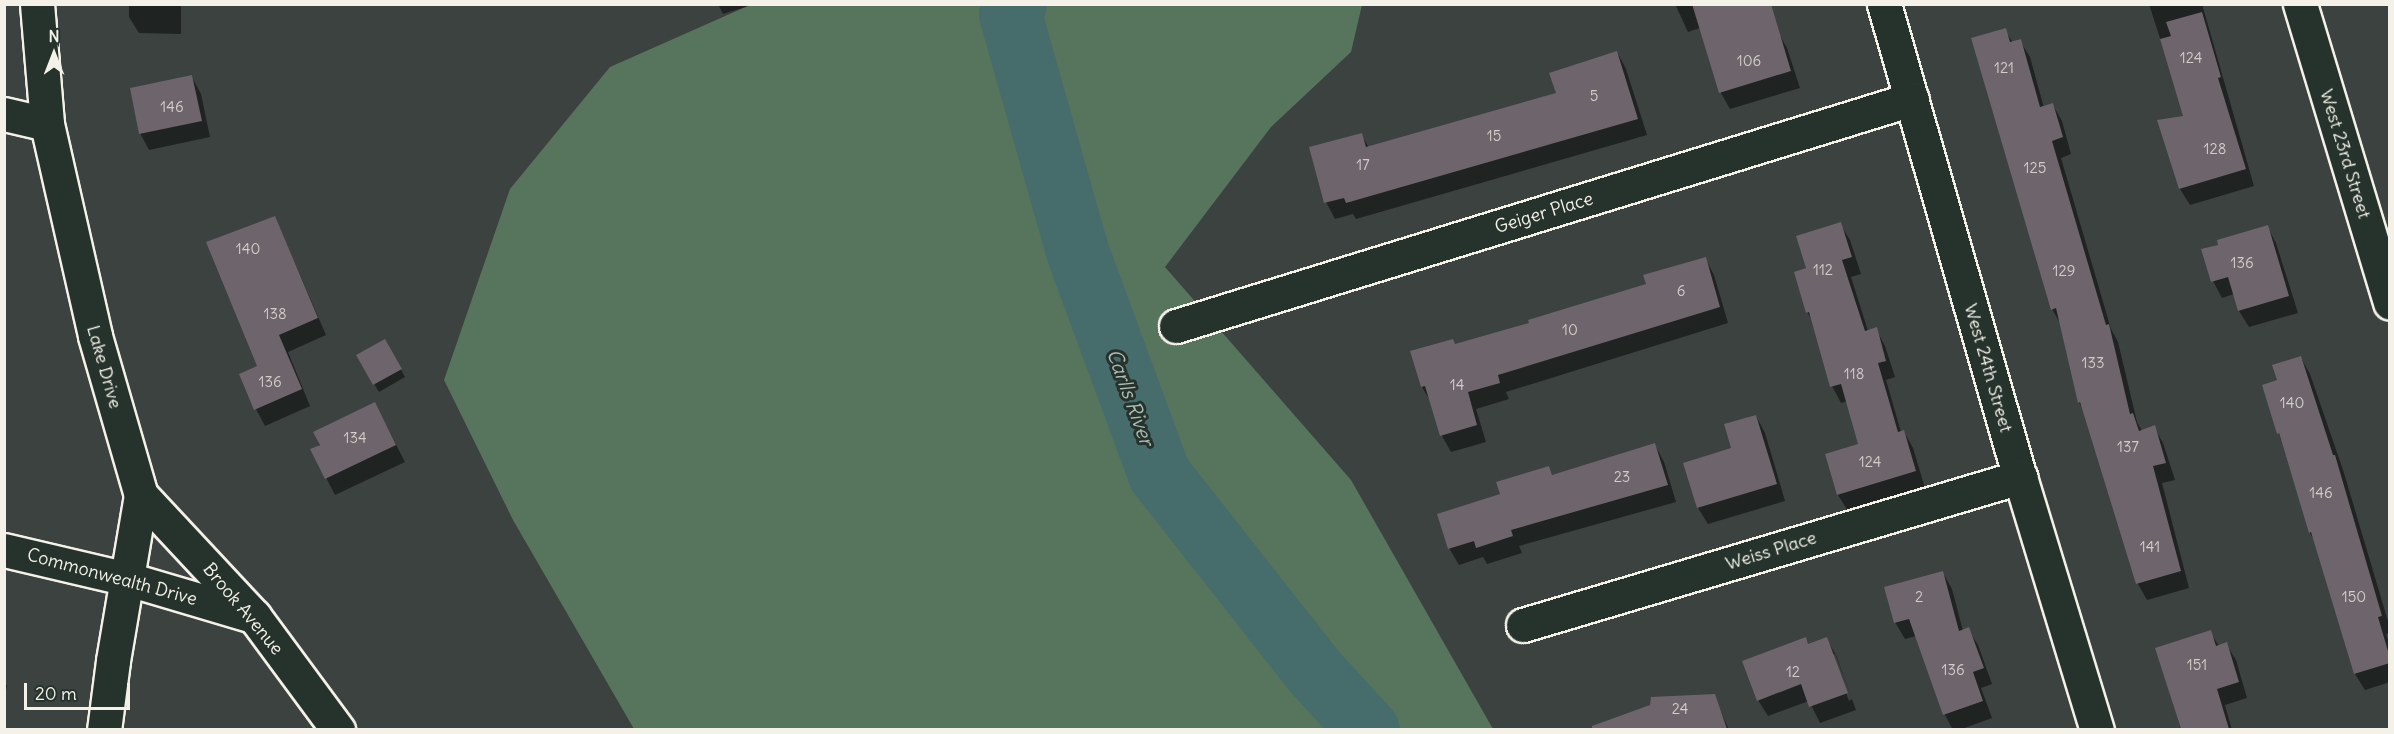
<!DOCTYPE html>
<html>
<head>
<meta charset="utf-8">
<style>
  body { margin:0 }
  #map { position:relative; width:2394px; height:734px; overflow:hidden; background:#3b4240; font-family:Delius,sans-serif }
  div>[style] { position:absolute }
  .green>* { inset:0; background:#57755c }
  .shadow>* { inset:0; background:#0007 }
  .river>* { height:63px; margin:-31.5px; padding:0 31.5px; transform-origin:31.5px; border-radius:31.5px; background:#476c6c }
  .building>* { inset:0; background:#6d646c }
  .roads { filter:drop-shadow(2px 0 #f4f1e8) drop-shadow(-2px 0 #f4f1e8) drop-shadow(0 2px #f4f1e8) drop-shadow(0 -2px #f4f1e8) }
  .street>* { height:33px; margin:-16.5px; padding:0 16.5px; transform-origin:16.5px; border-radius:16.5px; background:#26332d }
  span { translate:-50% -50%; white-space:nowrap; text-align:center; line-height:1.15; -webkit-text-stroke:6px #26332d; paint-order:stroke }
  .number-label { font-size:15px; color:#d2cec9 }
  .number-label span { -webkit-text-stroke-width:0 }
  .street-label { font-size:18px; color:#f4f1e8 }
  .water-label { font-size:20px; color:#afbcb6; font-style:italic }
  .frame { position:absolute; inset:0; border:6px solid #f4f1e8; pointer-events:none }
  .north { position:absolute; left:24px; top:24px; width:60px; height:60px; -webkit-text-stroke:4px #26332d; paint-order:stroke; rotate:0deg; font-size:16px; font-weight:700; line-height:24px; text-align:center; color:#f4f1e8 }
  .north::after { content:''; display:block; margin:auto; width:21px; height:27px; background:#f4f1e8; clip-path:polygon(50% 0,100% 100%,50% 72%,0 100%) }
  .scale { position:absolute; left:24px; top:683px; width:106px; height:27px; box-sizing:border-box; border:3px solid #f4f1e8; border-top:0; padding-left:8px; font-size:18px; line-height:21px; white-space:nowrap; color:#f4f1e8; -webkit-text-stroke:4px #26332d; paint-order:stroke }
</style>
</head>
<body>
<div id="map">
  <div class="green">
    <div style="clip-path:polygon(750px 5px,1362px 5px,1351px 52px,1271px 127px,1165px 267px,1351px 480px,1493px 729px,634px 729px,513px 520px,444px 380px,510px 189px,610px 67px)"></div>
  </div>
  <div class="shadow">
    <div style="clip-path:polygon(129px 4px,181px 4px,181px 34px,139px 33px,129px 17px)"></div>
    <div style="clip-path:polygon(718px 4px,755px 4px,723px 14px)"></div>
    <div style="clip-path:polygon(1675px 4px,1762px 4px,1787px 48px,1800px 88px,1730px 109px,1721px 93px,1700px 28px,1688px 32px)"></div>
    <div style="clip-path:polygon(2149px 4px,2202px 4px,2254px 186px,2190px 205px,2180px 189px,2159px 122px,2185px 117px)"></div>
    <div style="clip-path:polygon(2005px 30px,2013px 43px,2020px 41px,2030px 57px,2044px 108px,2053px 105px,2062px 121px,2071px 154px,2061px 158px,2111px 329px,2118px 342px,2137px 422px,2142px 431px,2154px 427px,2163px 443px,2175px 480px,2162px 483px,2189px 588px,2147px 600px,2138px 584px,2085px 414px,2079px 402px,2061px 325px,2052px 309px)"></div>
    <div style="clip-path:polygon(1617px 52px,1626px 69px,1647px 135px,1356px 219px,1353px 214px,1335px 219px,1326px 202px,1361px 134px,1369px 148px,1558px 94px)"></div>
    <div style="clip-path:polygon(192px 77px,201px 94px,210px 137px,149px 150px,140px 133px)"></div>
    <div style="clip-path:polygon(275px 218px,326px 335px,288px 352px,310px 406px,265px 426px,256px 409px)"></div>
    <div style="clip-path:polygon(1840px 224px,1850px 240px,1861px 274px,1851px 277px,1868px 331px,1876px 329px,1885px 346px,1895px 377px,1886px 380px,1901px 432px,1904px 432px,1913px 448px,1925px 488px,1848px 511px,1838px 495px,1826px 455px,1860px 445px,1848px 401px,1841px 403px,1832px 386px,1815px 325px,1807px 312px,1808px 269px)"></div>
    <div style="clip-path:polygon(2267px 226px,2276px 243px,2298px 313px,2249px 327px,2239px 311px,2234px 294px,2222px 298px,2213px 281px,2220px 246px)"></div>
    <div style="clip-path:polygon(1705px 258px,1714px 275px,1728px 323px,1506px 392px,1509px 399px,1476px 409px,1486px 442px,1451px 452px,1442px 436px,1432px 404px,1422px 387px,1412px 352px,1455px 346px,1531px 324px,1647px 285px)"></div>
    <div style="clip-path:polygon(385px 341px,405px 377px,379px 392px,358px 356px)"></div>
    <div style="clip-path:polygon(2301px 358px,2310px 374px,2344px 473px,2390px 628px,2390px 633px,2386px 634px,2390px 646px,2390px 682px,2365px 690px,2355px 674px,2316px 543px,2310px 533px,2264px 386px,2278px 381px)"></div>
    <div style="clip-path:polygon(375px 404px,405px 462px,335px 495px,312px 450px)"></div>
    <div style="clip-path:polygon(1756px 416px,1765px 433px,1785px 501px,1708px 524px,1698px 508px,1685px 464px,1733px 449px)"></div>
    <div style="clip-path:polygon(1655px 445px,1664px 462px,1676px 502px,1519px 546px,1522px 553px,1487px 564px,1483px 557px,1459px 565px,1449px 548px,1502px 495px,1548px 468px,1553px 476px)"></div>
    <div style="clip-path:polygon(1943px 573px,1952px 589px,1963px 631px,1968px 629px,1978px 645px,1992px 684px,1981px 688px,1992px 718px,1959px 730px,1953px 730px,1945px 715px,1916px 636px,1905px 639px,1895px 622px)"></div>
    <div style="clip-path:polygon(2210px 632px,2219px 646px,2226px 644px,2236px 660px,2247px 698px,2225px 705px,2232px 730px,2181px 730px,2157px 649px)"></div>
    <div style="clip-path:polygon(evenodd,1805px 639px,1809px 645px,1826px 639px,1836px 655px,1856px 710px,1820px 723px,1809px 701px,1768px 716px,1758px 700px,1805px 639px,1832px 654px,1835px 654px,1852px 699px,1849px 701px,1832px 654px)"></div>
    <div style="clip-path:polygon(4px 681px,7px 686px,4px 697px)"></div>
    <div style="clip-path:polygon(1714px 696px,1729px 730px,1637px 730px,1631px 713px)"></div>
  </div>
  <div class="river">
    <div style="left:1015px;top:4px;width:11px;rotate:117deg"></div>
    <div style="left:1010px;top:14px;width:246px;rotate:74.2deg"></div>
    <div style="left:1077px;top:251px;width:238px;rotate:69.8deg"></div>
    <div style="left:1159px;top:474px;width:251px;rotate:51.8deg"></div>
    <div style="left:1314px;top:671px;width:80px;rotate:47.5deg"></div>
  </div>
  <div class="building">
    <div style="clip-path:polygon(1692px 4px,1771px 4px,1791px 71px,1719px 93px)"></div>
    <div style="clip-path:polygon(2202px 12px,2221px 77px,2218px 78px,2246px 169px,2179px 189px,2157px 120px,2183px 116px,2160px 39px,2171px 36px,2166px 22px)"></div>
    <div style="clip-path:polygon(2006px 28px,2010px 42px,2021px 39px,2040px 107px,2053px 103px,2063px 137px,2052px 141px,2106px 325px,2109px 324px,2130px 414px,2133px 413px,2139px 431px,2155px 425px,2166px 463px,2153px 466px,2181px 571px,2136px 584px,2080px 402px,2078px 403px,2056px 308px,2051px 310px,1971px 38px)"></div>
    <div style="clip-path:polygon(1617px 51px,1638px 119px,1346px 203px,1344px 198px,1324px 203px,1309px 147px,1362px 133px,1366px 147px,1556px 93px,1549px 73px)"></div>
    <div style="clip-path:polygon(192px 75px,202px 121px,139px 134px,130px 88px)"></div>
    <div style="clip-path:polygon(275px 216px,318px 318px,279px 335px,302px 389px,254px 410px,239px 374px,257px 366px,206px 242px)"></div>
    <div style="clip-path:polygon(1841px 222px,1852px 257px,1842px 260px,1865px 331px,1877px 327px,1886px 361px,1878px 363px,1898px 432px,1904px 430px,1916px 471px,1837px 495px,1825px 454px,1858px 444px,1841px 384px,1830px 387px,1809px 312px,1806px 313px,1794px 272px,1806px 268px,1796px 236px)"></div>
    <div style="clip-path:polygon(2268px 225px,2289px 296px,2238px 311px,2228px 277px,2211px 282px,2201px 249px,2218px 245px,2217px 240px)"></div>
    <div style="clip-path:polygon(1706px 257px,1720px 307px,1498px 375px,1500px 383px,1468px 392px,1477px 425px,1440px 436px,1425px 386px,1421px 387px,1410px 351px,1453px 339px,1455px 344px,1529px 323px,1528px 320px,1646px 284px,1643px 275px)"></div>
    <div style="clip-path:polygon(385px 339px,402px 369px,373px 385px,356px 355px)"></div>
    <div style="clip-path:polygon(2301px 356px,2333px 455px,2335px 455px,2382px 616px,2378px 617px,2390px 658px,2390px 663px,2354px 674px,2311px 532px,2309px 533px,2279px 433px,2277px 434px,2262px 385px,2277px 380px,2272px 365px)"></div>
    <div style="clip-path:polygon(375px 402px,396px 445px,325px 479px,310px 449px,320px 445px,313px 432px)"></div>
    <div style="clip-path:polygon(1756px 415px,1777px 484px,1697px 508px,1683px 463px,1731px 448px,1724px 424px)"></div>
    <div style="clip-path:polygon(1655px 443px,1668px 485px,1511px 530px,1513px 536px,1476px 548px,1474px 541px,1448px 549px,1437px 514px,1500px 494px,1496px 482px,1549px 466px,1552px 475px)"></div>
    <div style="clip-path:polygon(1943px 571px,1959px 631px,1969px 627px,1984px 668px,1973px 672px,1983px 701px,1943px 715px,1909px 619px,1894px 623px,1884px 587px)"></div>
    <div style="clip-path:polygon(2211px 630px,2216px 646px,2227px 642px,2239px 682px,2217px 689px,2229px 729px,2181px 729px,2155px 648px)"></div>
    <div style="clip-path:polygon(1806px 637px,1808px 644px,1827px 637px,1848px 693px,1809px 707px,1801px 684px,1757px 701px,1742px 661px)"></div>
    <div style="clip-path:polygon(1715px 694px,1727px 729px,1592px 729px,1592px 726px,1650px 705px,1651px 697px)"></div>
  </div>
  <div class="roads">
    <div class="street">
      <div style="left:37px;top:4px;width:120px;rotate:85.2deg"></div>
      <div style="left:47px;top:124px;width:217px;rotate:77.2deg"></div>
      <div style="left:95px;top:336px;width:166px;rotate:73.9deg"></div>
      <div style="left:141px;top:495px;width:168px;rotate:99.6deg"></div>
      <div style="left:113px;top:661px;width:70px;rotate:97.4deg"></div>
      <div style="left:1884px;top:4px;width:492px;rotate:74deg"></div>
      <div style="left:2020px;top:477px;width:264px;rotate:73.1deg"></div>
      <div style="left:2300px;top:4px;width:312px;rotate:73.2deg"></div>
      <div style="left:4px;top:114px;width:44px;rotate:13.1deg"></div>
      <div style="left:1176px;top:326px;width:770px;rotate:-17.14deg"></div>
      <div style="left:141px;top:495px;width:166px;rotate:47deg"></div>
      <div style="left:254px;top:616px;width:142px;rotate:53.6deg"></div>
      <div style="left:4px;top:550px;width:127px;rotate:13.2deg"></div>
      <div style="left:128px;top:579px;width:130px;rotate:16.5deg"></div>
      <div style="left:1523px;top:625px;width:519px;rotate:-16.58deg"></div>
    </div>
  </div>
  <div class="number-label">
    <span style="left:2191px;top:58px">124</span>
    <span style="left:1749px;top:61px">106</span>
    <span style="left:2004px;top:68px">121</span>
    <span style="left:1594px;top:96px">5</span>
    <span style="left:172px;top:107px">146</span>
    <span style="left:1494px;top:136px">15</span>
    <span style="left:2215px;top:149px">128</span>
    <span style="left:1363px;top:165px">17</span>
    <span style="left:2035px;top:168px">125</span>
    <span style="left:248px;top:249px">140</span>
    <span style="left:2242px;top:263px">136</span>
    <span style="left:1823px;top:270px">112</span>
    <span style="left:2064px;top:271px">129</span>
    <span style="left:1681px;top:291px">6</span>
    <span style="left:275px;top:314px">138</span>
    <span style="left:1570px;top:330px">10</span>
    <span style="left:2093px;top:363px">133</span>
    <span style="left:1854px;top:374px">118</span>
    <span style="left:270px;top:382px">136</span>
    <span style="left:1457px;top:385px">14</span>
    <span style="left:2292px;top:403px">140</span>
    <span style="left:355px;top:438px">134</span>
    <span style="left:2128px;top:447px">137</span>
    <span style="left:1870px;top:462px">124</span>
    <span style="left:1622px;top:477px">23</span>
    <span style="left:2321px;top:493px">146</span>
    <span style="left:2150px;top:547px">141</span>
    <span style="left:1919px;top:597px">2</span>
    <span style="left:2354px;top:597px">150</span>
    <span style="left:2197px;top:665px">151</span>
    <span style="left:1953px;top:670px">136</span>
    <span style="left:1793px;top:672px">12</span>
    <span style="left:1680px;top:709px">24</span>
  </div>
  <div class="street-label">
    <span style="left:2345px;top:154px;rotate:73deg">West 23rd Street</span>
    <span style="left:1544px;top:213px;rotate:-17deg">Geiger Place</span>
    <span style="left:104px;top:367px;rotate:74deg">Lake Drive</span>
    <span style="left:1988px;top:368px;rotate:74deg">West 24th Street</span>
    <span style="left:1771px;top:551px;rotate:-17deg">Weiss Place</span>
    <span style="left:112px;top:577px;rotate:15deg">Commonwealth Drive</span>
    <span style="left:243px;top:609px;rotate:50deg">Brook Avenue</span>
  </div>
  <div class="water-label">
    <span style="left:1131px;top:397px;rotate:70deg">Carlls River</span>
  </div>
  <div class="frame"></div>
  <div class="north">N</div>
  <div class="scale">20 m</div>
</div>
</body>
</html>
